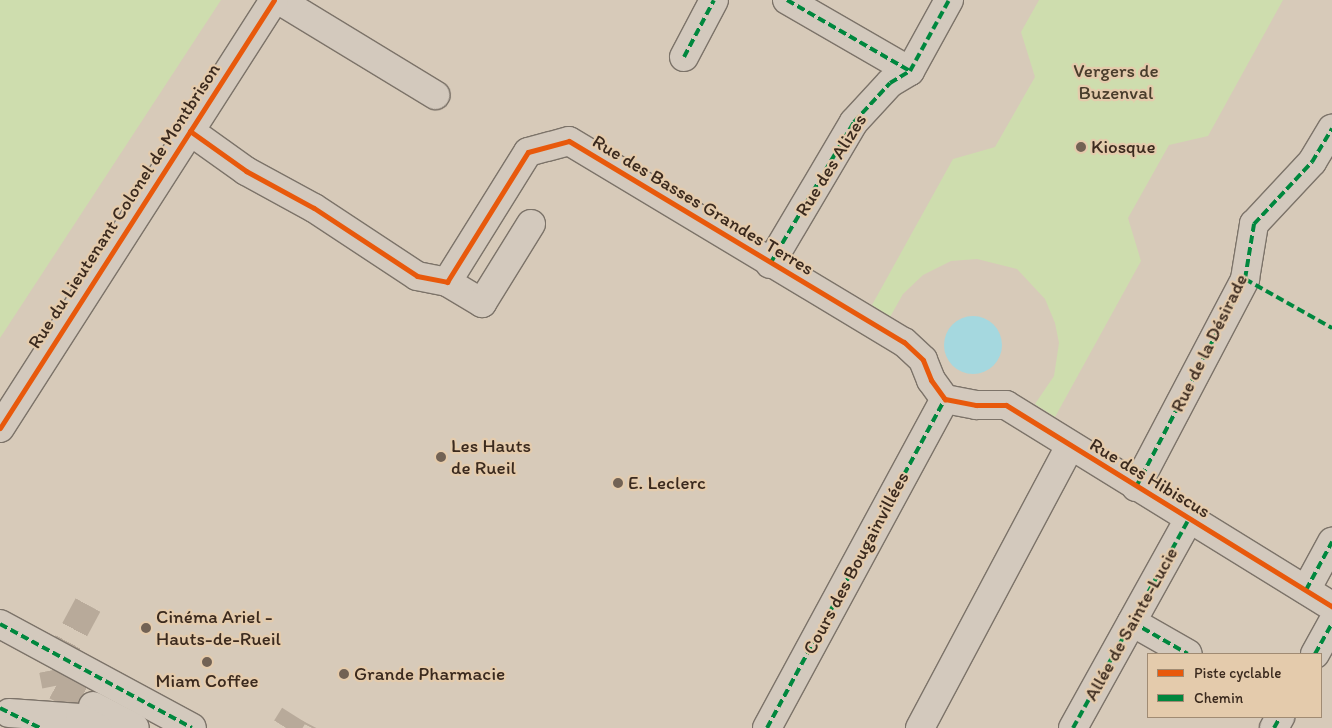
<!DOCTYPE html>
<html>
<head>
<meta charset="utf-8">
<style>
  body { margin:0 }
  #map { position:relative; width:1332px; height:728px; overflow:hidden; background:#d7cab9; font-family:Itim,sans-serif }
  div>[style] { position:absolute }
  .green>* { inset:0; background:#ceddae }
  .water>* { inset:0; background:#a5d8df }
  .round { border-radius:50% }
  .minor-tunnel>* { height:28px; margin-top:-14px; transform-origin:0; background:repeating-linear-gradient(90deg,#b8aa9a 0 28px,transparent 0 42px) }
  .roads { filter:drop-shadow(1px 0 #7c7369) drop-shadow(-1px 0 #7c7369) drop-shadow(0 1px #7c7369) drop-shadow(0 -1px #7c7369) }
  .minor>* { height:28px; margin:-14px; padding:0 14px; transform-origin:14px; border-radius:14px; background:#d3c9bd }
  .quiet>* { height:4px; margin-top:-2px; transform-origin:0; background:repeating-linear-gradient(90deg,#00873e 0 8px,transparent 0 12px) }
  .cycleway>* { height:5px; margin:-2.5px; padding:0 2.5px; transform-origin:2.5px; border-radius:2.5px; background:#e8590c }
  .dots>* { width:14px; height:14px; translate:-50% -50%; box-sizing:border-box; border:2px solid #e4cbac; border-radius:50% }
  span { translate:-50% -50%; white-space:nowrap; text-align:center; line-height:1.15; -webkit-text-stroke:4.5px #e4cbac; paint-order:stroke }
  .park-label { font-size:19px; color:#493d2c }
  .poi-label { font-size:19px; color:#3b2a1e }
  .left { translate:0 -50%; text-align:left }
  .street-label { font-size:19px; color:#3b2a1e }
  .legend { position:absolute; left:1147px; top:653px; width:175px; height:65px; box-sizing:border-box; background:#e4cbac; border:1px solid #a08b73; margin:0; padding:6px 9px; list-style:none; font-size:15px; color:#3b2a1e }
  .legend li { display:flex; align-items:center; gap:10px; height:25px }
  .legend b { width:25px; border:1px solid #a08b73 }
</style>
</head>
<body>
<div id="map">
  <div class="green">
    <div style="clip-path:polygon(0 0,221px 0,0 338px)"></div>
    <div style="clip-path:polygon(1039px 0,1283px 0,1208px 136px,1169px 145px,1128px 218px,1141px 261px,1055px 417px,1035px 404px,1054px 376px,1059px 343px,1055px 323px,1045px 299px,1017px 269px,977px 259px,951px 261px,923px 275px,903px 294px,890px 317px,872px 305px,953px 159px,995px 147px,1035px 77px,1021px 32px)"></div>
  </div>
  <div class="water">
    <div class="round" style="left:944px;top:316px;width:58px;height:58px"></div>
  </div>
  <div class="minor-tunnel">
    <div style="left:88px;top:605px;width:74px;rotate:118.3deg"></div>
    <div style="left:53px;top:670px;width:16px;rotate:79deg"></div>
    <div style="left:56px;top:686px;width:42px;rotate:28.4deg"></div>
    <div style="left:286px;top:728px;width:15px;rotate:-58deg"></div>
    <div style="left:312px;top:728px;width:2px;rotate:-63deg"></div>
  </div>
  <div class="roads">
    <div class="minor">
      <div style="left:279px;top:0;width:183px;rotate:31.3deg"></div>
      <div style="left:787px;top:0;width:142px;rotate:30deg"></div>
      <div style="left:684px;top:57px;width:64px;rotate:-62.2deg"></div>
      <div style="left:190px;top:131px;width:69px;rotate:35.5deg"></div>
      <div style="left:246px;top:171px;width:77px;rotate:28.6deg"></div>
      <div style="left:314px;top:208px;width:123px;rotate:33.4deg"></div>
      <div style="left:417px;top:276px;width:31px;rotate:11deg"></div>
      <div style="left:447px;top:282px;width:153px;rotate:-58.1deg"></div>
      <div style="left:528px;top:152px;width:42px;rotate:-15deg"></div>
      <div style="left:569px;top:141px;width:391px;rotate:31deg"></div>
      <div style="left:904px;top:342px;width:26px;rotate:43deg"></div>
      <div style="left:923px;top:360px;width:22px;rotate:68deg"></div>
      <div style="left:931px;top:380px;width:24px;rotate:54deg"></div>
      <div style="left:770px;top:264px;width:165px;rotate:-59.4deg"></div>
      <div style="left:854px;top:122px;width:53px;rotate:-47.3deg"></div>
      <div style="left:890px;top:83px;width:23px;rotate:-31deg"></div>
      <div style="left:910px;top:71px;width:81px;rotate:-61.2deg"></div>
      <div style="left:447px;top:282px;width:41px;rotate:31deg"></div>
      <div style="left:482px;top:303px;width:93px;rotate:-58.2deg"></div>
      <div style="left:945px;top:399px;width:32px;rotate:11deg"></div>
      <div style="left:976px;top:405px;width:30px"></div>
      <div style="left:1006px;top:405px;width:383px;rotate:31.7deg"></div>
      <div style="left:0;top:428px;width:508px;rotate:-57.37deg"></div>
      <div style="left:1136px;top:487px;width:235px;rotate:-62.3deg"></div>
      <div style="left:1245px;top:279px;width:56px;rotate:-80.7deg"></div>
      <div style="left:1254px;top:224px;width:85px;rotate:-46.9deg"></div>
      <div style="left:1312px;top:162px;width:39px;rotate:-59deg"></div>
      <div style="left:1306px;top:590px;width:55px;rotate:-61.6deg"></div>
      <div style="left:1132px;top:622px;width:64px;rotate:29.7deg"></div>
      <div style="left:0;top:624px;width:218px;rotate:28.4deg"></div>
      <div style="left:1315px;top:654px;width:35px;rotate:-61deg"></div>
      <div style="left:93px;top:706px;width:47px;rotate:27.6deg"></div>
      <div style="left:9px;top:713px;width:71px;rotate:4deg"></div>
      <div style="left:80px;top:718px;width:20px;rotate:30deg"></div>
      <div style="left:767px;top:728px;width:374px;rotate:-61.6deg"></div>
      <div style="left:920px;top:728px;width:319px;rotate:-62deg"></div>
      <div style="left:1073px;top:728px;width:239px;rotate:-61deg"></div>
      <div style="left:1274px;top:728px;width:13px;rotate:-61deg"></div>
    </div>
  </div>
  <div class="quiet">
    <div style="left:787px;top:0;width:142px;rotate:30deg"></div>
    <div style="left:684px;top:57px;width:64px;rotate:-62.2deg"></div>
    <div style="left:770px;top:264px;width:165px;rotate:-59.4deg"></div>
    <div style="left:854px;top:122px;width:53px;rotate:-47.3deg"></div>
    <div style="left:890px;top:83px;width:23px;rotate:-31deg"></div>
    <div style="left:910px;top:71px;width:81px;rotate:-61.2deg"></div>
    <div style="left:1245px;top:279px;width:100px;rotate:29.4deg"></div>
    <div style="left:1136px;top:487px;width:235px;rotate:-62.3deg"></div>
    <div style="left:1245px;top:279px;width:56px;rotate:-80.7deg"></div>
    <div style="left:1254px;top:224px;width:85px;rotate:-46.9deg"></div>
    <div style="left:1312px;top:162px;width:39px;rotate:-59deg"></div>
    <div style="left:1306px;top:590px;width:55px;rotate:-61.6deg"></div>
    <div style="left:1132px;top:622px;width:64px;rotate:29.7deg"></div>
    <div style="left:0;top:624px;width:218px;rotate:28.4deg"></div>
    <div style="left:1315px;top:654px;width:35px;rotate:-61deg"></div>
    <div style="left:0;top:708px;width:45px;rotate:26.6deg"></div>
    <div style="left:767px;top:728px;width:374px;rotate:-61.6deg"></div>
    <div style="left:1073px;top:728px;width:239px;rotate:-61deg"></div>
    <div style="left:1274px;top:728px;width:13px;rotate:-61deg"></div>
  </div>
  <div class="cycleway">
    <div style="left:190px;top:131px;width:69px;rotate:35.5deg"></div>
    <div style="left:246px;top:171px;width:77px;rotate:28.6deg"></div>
    <div style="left:314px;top:208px;width:123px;rotate:33.4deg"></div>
    <div style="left:417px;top:276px;width:31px;rotate:11deg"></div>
    <div style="left:447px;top:282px;width:153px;rotate:-58.1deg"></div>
    <div style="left:528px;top:152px;width:42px;rotate:-15deg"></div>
    <div style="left:569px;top:141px;width:391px;rotate:31deg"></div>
    <div style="left:904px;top:342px;width:26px;rotate:43deg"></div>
    <div style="left:923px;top:360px;width:22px;rotate:68deg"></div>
    <div style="left:931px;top:380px;width:24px;rotate:54deg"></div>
    <div style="left:945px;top:399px;width:32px;rotate:11deg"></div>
    <div style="left:976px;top:405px;width:30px"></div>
    <div style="left:1006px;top:405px;width:383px;rotate:31.7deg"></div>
    <div style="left:0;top:428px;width:508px;rotate:-57.37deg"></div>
  </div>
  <div class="dots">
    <div style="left:1081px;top:147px;background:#726254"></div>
    <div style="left:441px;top:457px;background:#726254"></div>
    <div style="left:618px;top:483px;background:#726254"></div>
    <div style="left:146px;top:628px;background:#726254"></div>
    <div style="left:207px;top:662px;background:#726254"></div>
    <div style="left:344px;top:674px;background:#726254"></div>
  </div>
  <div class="park-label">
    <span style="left:1116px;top:82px">Vergers de<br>Buzenval</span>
  </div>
  <div class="poi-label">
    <span class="left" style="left:1091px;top:147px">Kiosque</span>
    <span class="left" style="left:451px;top:457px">Les Hauts<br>de Rueil</span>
    <span class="left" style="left:628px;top:483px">E. Leclerc</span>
    <span class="left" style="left:156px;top:628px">Cinéma Ariel -<br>Hauts-de-Rueil</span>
    <span class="left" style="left:354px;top:674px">Grande Pharmacie</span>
    <span style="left:207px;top:681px">Miam Coffee</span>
  </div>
  <div class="street-label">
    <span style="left:831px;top:165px;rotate:-58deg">Rue des Alizes</span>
    <span style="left:703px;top:205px;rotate:31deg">Rue des Basses Grandes Terres</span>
    <span style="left:124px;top:206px;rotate:-57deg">Rue du Lieutenant Colonel de Montbrison</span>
    <span style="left:1209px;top:343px;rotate:-64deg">Rue de la Désirade</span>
    <span style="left:1150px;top:478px;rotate:31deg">Rue des Hibiscus</span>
    <span style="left:856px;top:563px;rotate:-62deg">Cours des Bougainvillées</span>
    <span style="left:1131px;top:624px;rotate:-61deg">Allée de Sainte-Lucie</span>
  </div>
  <ul class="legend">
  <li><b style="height:6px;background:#e8590c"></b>Piste cyclable</li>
  <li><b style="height:6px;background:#00873e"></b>Chemin</li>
  </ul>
</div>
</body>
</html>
